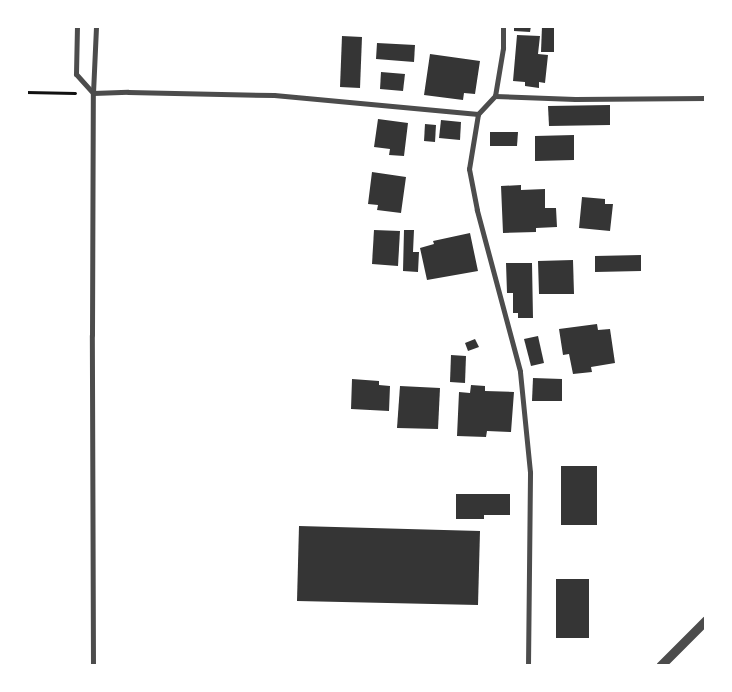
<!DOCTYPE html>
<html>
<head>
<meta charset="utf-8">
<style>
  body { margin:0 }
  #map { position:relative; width:732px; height:692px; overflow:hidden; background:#fff; font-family:"Golos Text",sans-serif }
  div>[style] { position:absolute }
  .building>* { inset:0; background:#353535 }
  .path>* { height:3px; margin:-1.5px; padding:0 1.5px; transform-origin:1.5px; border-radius:1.5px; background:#111 }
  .minor>* { height:5px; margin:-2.5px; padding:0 2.5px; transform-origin:2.5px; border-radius:2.5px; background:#4c4c4c }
  .tertiary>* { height:9px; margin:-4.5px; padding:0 4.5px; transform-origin:4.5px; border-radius:4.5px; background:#4c4c4c }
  span { translate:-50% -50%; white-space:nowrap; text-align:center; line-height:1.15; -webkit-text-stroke:4px #fff; paint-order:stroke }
  .frame { position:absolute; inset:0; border:28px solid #fff; pointer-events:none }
</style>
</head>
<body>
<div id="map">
  <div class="building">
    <div style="clip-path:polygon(514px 26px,531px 26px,530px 32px,514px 31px)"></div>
    <div style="clip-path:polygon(542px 26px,554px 26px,554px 52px,541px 52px)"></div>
    <div style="clip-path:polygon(517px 35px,540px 36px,538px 54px,548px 55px,545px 83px,539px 82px,539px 88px,525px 86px,525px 82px,513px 81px)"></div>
    <div style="clip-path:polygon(342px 36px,362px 37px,360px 88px,340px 87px)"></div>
    <div style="clip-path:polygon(377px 43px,415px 45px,414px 62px,376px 59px)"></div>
    <div style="clip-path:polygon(430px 54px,480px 61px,475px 94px,464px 93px,463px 100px,424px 95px)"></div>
    <div style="clip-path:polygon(381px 72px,405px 74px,403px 91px,380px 89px)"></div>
    <div style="clip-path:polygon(610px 105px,610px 125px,549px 126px,548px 106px)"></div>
    <div style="clip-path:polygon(378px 119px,408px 123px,404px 156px,389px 155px,390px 149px,374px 147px)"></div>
    <div style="clip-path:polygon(441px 120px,461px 122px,460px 140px,439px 138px)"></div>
    <div style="clip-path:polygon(425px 124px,436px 125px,435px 142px,424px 141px)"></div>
    <div style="clip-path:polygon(490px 132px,518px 132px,517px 146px,490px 146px)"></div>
    <div style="clip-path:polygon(574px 135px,574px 160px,535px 161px,535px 136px)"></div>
    <div style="clip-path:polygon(372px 172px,406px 177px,401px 213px,377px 210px,378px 205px,368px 204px)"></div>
    <div style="clip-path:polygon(521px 185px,521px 190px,545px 189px,545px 208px,556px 208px,557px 227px,536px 228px,536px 232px,503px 233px,501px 186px)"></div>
    <div style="clip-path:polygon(582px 197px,605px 199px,605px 204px,613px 204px,610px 231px,579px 228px)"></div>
    <div style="clip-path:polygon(374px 230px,400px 231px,398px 266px,372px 264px)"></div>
    <div style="clip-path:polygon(404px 230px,414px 230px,413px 252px,419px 252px,418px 272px,403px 271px)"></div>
    <div style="clip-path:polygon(470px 233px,478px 271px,427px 280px,420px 248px,434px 244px,433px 241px)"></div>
    <div style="clip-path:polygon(641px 255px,641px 271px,595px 272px,595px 256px)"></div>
    <div style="clip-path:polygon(573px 260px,574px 294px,539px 294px,538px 261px)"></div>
    <div style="clip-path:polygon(506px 263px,532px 263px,533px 318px,518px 318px,518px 313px,513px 313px,513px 293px,507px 293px)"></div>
    <div style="clip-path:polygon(597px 324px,598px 330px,610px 329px,615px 363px,591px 367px,592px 372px,573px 374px,569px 354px,563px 355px,559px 329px)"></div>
    <div style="clip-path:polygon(538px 336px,544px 363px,531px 366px,524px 339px)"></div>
    <div style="clip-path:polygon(475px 339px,479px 347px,468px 351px,465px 343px)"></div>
    <div style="clip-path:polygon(451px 355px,466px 356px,465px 383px,450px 382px)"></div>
    <div style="clip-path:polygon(533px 378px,562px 379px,562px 401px,532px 401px)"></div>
    <div style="clip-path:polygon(352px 379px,379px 381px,379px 385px,390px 386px,389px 411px,351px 409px)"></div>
    <div style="clip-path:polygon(471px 385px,485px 386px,485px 391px,514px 392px,511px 432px,487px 431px,486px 437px,457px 436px,459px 392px,470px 393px)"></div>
    <div style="clip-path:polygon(400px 386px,440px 388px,438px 429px,397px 428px)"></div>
    <div style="clip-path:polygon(561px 466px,597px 466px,597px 525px,561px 525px)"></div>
    <div style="clip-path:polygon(456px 494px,510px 494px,510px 515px,484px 515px,484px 519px,456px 519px)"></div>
    <div style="clip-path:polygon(299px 526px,480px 531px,478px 605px,297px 601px)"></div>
    <div style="clip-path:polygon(556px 579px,589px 579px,589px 638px,556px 638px)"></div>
  </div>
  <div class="path">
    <div style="left:26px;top:92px;width:49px;rotate:1.2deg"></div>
  </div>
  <div class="minor">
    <div style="left:77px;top:26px;width:48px;rotate:91.2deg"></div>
    <div style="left:76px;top:74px;width:25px;rotate:48deg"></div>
    <div style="left:93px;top:93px;width:35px;rotate:-2deg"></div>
    <div style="left:128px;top:92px;width:146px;rotate:1.2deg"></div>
    <div style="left:274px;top:95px;width:205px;rotate:5.3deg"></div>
    <div style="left:495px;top:96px;width:49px;rotate:-80.5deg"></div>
    <div style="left:503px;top:48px;width:22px;rotate:-90deg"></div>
    <div style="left:93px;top:666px;width:331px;rotate:-90.2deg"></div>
    <div style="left:92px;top:335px;width:242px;rotate:-89.8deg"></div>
    <div style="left:93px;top:93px;width:67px;rotate:-87.4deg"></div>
    <div style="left:528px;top:666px;width:194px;rotate:-89.4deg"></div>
    <div style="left:530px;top:472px;width:101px;rotate:-95.7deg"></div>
    <div style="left:520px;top:371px;width:167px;rotate:-105deg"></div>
    <div style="left:477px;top:210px;width:42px;rotate:-101deg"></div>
    <div style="left:469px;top:169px;width:56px;rotate:-80.7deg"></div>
    <div style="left:478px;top:114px;width:25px;rotate:-47deg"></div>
    <div style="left:495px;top:96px;width:80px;rotate:2.1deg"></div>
    <div style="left:575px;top:99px;width:131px;rotate:-0.4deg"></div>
  </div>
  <div class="tertiary">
    <div style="left:660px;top:666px;width:65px;rotate:-45deg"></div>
  </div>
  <div class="frame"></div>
</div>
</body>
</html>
